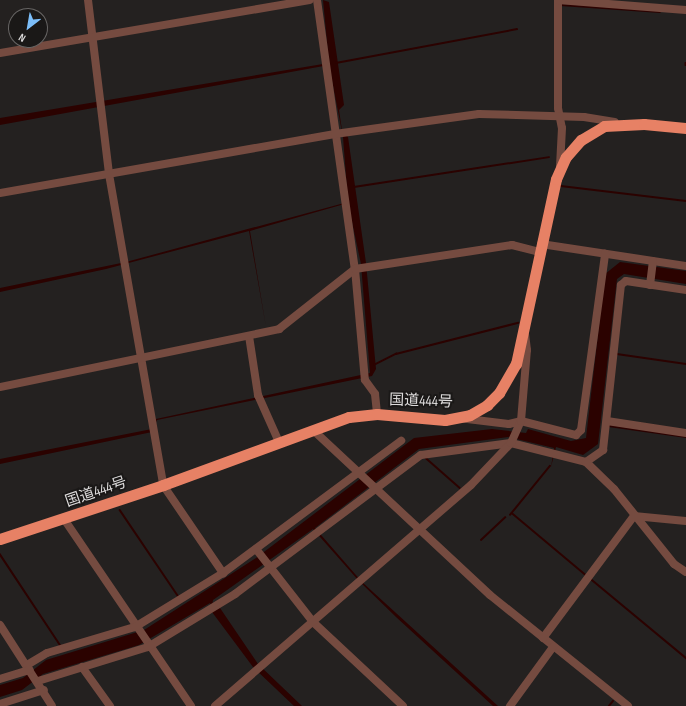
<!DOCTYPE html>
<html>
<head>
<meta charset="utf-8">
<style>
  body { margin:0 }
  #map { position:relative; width:686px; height:706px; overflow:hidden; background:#242120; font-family:"Sofia Sans Condensed","Noto Sans JP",sans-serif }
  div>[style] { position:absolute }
  .water>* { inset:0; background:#2b0200 }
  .stream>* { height:1.5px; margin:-0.75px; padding:0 0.75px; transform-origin:0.75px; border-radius:0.75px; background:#2b0200 }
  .minor>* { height:8px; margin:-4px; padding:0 4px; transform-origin:4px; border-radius:4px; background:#754b40 }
  .highway>* { height:11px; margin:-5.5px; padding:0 5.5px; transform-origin:5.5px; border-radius:5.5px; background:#e78165 }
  span { translate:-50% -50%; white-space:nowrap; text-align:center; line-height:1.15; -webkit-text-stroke:4px #1a1817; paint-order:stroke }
  .street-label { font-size:15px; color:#dddbdb }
  .north { position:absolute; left:8px; top:8px; width:40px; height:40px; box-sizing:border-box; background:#1a1817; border:1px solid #686665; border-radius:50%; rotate:211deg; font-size:11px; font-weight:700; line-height:16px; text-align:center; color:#dddbdb }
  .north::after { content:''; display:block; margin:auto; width:14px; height:18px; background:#7cbef9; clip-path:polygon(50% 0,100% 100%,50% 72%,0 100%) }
</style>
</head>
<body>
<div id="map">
  <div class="water">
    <div style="clip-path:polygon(323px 0,329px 2px,344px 105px,339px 110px,342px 130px,348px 137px,366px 263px,376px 369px,372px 376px,157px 420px,152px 432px,0 464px,0 459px,152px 429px,156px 419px,370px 373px,361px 264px,348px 203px,250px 231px,266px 327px,249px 231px,106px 269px,0 292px,0 288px,126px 262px,348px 202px,343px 137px,329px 65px,0 125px,0 118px,329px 63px)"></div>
    <div style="clip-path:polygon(620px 262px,686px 271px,686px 284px,624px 274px,617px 279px,598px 444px,583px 455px,556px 447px,551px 467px,554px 448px,508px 437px,419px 449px,315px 528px,362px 582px,498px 706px,493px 706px,396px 617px,358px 580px,313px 529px,213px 600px,212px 606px,210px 603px,139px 645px,43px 674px,22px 690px,0 697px,0 685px,23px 678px,46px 660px,144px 630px,256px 558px,414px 438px,492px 429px,526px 433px,528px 429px,571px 441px,586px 438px,605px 274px)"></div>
    <div style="clip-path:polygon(220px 608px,258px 664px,302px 706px,294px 706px,253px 667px,212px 612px)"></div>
  </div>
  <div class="stream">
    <div style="left:561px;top:5px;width:99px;rotate:4deg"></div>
    <div style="left:336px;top:63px;width:184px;rotate:-10.6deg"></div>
    <div style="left:686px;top:63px;width:2px;rotate:90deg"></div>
    <div style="left:561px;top:186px;width:126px;rotate:6.8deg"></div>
    <div style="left:354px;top:187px;width:197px;rotate:-8.7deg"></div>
    <div style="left:617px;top:354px;width:70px;rotate:8.2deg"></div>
    <div style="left:374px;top:365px;width:25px;rotate:-27deg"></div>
    <div style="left:396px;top:354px;width:126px;rotate:-14.3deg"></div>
    <div style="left:609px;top:426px;width:78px;rotate:8.1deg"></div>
    <div style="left:426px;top:458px;width:45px;rotate:41.4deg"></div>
    <div style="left:120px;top:510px;width:105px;rotate:55.9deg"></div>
    <div style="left:512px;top:513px;width:98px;rotate:40deg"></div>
    <div style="left:510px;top:515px;width:63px;rotate:-50.8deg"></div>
    <div style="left:481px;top:540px;width:33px;rotate:-43deg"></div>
    <div style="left:0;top:554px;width:110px;rotate:56.5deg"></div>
    <div style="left:591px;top:579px;width:124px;rotate:39.7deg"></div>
    <div style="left:609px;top:706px;width:6px;rotate:-51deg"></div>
  </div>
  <div class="minor">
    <div style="left:88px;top:0;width:175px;rotate:83.1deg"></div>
    <div style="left:109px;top:174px;width:316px;rotate:80.1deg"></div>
    <div style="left:163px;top:485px;width:107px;rotate:55.7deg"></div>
    <div style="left:317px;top:0;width:272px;rotate:82deg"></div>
    <div style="left:355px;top:269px;width:111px;rotate:84.9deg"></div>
    <div style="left:365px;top:380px;width:17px;rotate:54deg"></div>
    <div style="left:375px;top:394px;width:20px;rotate:84deg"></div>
    <div style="left:558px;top:0;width:108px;rotate:90deg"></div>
    <div style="left:558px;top:108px;width:20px;rotate:79deg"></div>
    <div style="left:562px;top:128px;width:39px;rotate:93deg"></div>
    <div style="left:558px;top:0;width:128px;rotate:4.5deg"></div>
    <div style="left:0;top:53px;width:314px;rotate:-9.7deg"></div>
    <div style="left:0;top:193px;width:340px;rotate:-10deg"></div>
    <div style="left:335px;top:134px;width:145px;rotate:-7.9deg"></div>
    <div style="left:479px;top:114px;width:105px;rotate:1.6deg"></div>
    <div style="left:584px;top:117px;width:31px;rotate:9deg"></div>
    <div style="left:541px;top:244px;width:147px;rotate:8.6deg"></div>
    <div style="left:650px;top:285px;width:24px;rotate:-83deg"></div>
    <div style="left:249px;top:336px;width:60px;rotate:81.3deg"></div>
    <div style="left:258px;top:395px;width:51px;rotate:65.9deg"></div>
    <div style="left:0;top:387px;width:285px;rotate:-11.7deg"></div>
    <div style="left:279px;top:329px;width:97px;rotate:-38.3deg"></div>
    <div style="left:355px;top:269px;width:159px;rotate:-8.7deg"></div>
    <div style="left:512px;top:245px;width:29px;rotate:14deg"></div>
    <div style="left:459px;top:418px;width:50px;rotate:6.8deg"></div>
    <div style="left:509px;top:424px;width:12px;rotate:-14deg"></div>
    <div style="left:521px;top:421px;width:57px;rotate:14.3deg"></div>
    <div style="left:576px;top:435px;width:7px;rotate:-45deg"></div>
    <div style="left:581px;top:430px;width:178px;rotate:-82.2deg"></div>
    <div style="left:607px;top:421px;width:80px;rotate:8.6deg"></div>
    <div style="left:313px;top:430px;width:242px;rotate:43deg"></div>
    <div style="left:490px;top:595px;width:177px;rotate:38.8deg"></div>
    <div style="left:586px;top:462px;width:21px;rotate:-35deg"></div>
    <div style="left:603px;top:450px;width:166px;rotate:-83.8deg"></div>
    <div style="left:621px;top:285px;width:6px;rotate:-39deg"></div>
    <div style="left:626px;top:281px;width:61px;rotate:8.5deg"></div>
    <div style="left:634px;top:516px;width:52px;rotate:5.5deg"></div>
    <div style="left:64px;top:519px;width:226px;rotate:55.8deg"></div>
    <div style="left:256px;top:549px;width:93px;rotate:52deg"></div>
    <div style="left:313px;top:622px;width:123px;rotate:43deg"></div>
    <div style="left:0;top:625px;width:96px;rotate:57.3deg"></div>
    <div style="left:543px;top:638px;width:152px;rotate:-53.3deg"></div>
    <div style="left:27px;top:665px;width:23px;rotate:-31deg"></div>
    <div style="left:47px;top:653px;width:92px;rotate:-16.5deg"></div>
    <div style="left:135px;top:627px;width:103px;rotate:-31.5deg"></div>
    <div style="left:223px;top:573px;width:222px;rotate:-36.6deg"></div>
    <div style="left:82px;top:667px;width:48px;rotate:54.3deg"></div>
    <div style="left:0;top:679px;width:31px;rotate:-17deg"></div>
    <div style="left:38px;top:681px;width:115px;rotate:-17.2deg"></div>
    <div style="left:148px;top:647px;width:102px;rotate:-31.3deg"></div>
    <div style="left:235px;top:594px;width:232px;rotate:-36.8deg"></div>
    <div style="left:421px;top:455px;width:91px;rotate:-7.6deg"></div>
    <div style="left:511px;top:443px;width:77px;rotate:14.2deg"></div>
    <div style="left:586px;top:462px;width:39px;rotate:44deg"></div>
    <div style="left:614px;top:489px;width:96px;rotate:51.3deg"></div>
    <div style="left:674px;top:564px;width:14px;rotate:34deg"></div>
    <div style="left:0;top:704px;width:46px;rotate:-17.7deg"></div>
    <div style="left:215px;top:706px;width:338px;rotate:-40.8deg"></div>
    <div style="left:471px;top:485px;width:58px;rotate:-46.4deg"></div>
    <div style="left:511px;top:443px;width:24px;rotate:-66deg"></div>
    <div style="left:521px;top:421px;width:71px;rotate:-85.2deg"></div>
    <div style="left:527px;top:350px;width:17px;rotate:-97deg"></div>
    <div style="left:510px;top:706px;width:73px;rotate:-53.9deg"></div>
  </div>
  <div class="highway">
    <div style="left:0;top:539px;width:172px;rotate:-18.3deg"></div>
    <div style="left:163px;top:485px;width:198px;rotate:-20.1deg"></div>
    <div style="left:349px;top:417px;width:28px;rotate:-6deg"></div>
    <div style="left:377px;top:414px;width:68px;rotate:5deg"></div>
    <div style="left:445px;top:420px;width:25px;rotate:-11deg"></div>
    <div style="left:470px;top:415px;width:20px;rotate:-30deg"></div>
    <div style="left:487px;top:405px;width:17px;rotate:-45deg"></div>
    <div style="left:499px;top:393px;width:34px;rotate:-60deg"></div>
    <div style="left:516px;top:364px;width:189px;rotate:-77.8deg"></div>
    <div style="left:556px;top:179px;width:24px;rotate:-66deg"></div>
    <div style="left:566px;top:157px;width:23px;rotate:-49deg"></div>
    <div style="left:581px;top:140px;width:27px;rotate:-31deg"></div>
    <div style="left:604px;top:126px;width:40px;rotate:-2.9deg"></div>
    <div style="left:644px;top:124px;width:42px;rotate:5.4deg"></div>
  </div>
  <div class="street-label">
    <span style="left:421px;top:401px;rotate:2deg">国道444号</span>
    <span style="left:96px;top:492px;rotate:-19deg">国道444号</span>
  </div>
  <div class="north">N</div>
</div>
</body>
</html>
